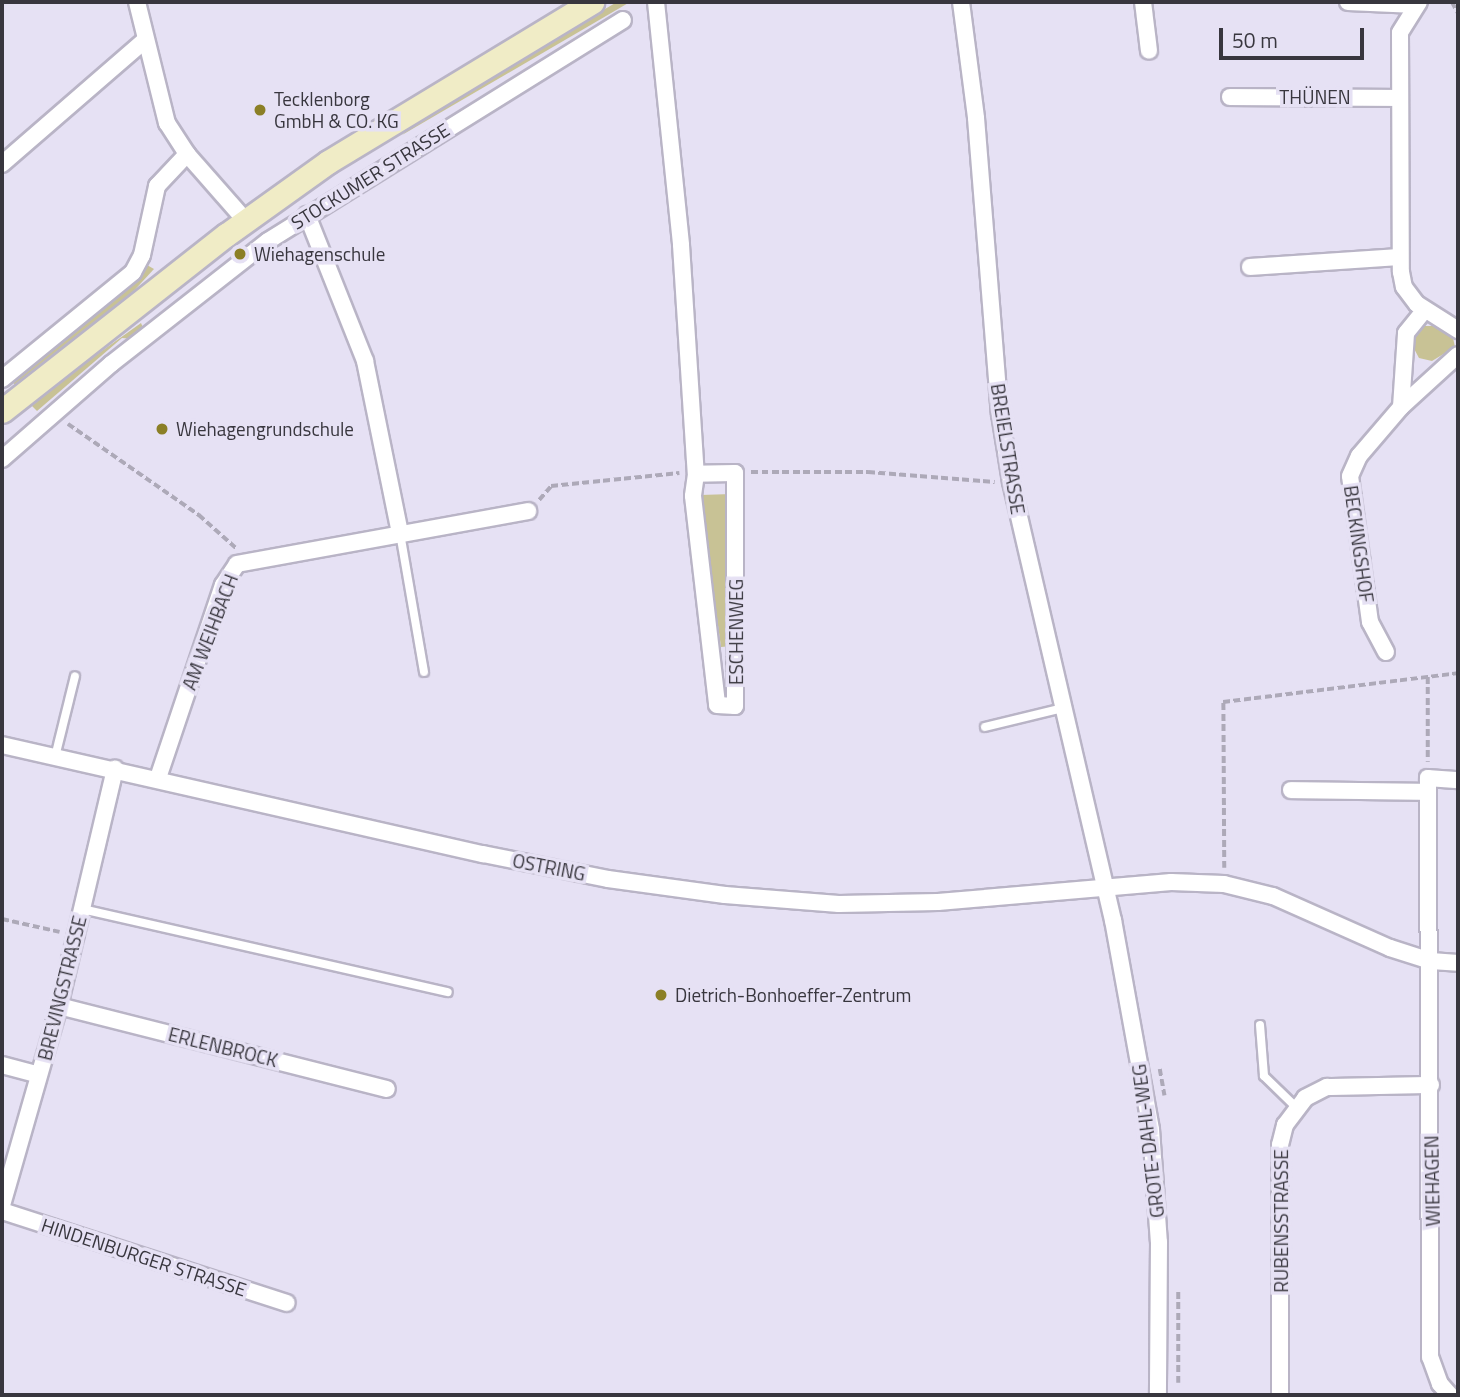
<!DOCTYPE html>
<html>
<head>
<meta charset="utf-8">
<style>
  body { margin:0 }
  #map { position:relative; width:1460px; height:1397px; overflow:hidden; background:#e6e1f4; font-family:"Titillium Web",sans-serif }
  div>[style] { position:absolute }
  .green>* { inset:0; background:#c8c295 }
  .path>* { height:3.5px; margin-top:-1.75px; transform-origin:0; background:repeating-linear-gradient(90deg,#ada9b8 0 7px,transparent 0 10.5px) }
  .roads { filter:drop-shadow(2px 0 #b9b4c6) drop-shadow(-2px 0 #b9b4c6) drop-shadow(0 2px #b9b4c6) drop-shadow(0 -2px #b9b4c6) }
  .lane>* { height:8px; margin:-4px; padding:0 4px; transform-origin:4px; border-radius:4px; background:#fff }
  .street>* { height:16px; margin:-8px; padding:0 8px; transform-origin:8px; border-radius:8px; background:#fff }
  .secondary>* { height:23px; margin:-11.5px; padding:0 11.5px; transform-origin:11.5px; border-radius:11.5px; background:#f0ecc6 }
  .dots>* { width:19px; height:19px; translate:-50% -50%; box-sizing:border-box; border:4px solid #e6e1f4; border-radius:50% }
  span { translate:-50% -50%; white-space:nowrap; text-align:center; line-height:1.15; -webkit-text-stroke:7px #e6e1f4; paint-order:stroke }
  .street-label { font-size:19px; color:#38363e }
  .poi-label { font-size:19px; color:#38363e }
  .left { translate:0 -50%; text-align:left }
  .frame { position:absolute; inset:0; border:4px solid #38363e; pointer-events:none }
  .scale { position:absolute; left:1219px; top:28px; width:145px; height:32px; box-sizing:border-box; border:4px solid #38363e; border-top:0; padding-left:9px; font-size:21px; line-height:24px; white-space:nowrap; color:#38363e; -webkit-text-stroke:5px #e6e1f4; paint-order:stroke }
</style>
</head>
<body>
<div id="map">
  <div class="green">
    <div style="clip-path:polygon(617px 2px,630px 2px,402px 135px,428px 112px)"></div>
    <div style="clip-path:polygon(147px 265px,154px 269px,130px 295px,15px 385px,11px 380px)"></div>
    <div style="clip-path:polygon(141px 323px,144px 330px,134px 339px,122px 338px,37px 411px,29px 403px)"></div>
    <div style="clip-path:polygon(1424px 326px,1434px 326px,1453px 338px,1455px 347px,1432px 361px,1419px 358px,1411px 343px,1414px 332px)"></div>
    <div style="clip-path:polygon(732px 494px,732px 646px,721px 647px,700px 495px)"></div>
  </div>
  <div class="path">
    <div style="left:1452px;top:2px;width:13px;rotate:61deg"></div>
    <div style="left:68px;top:424px;width:160px;rotate:34.8deg"></div>
    <div style="left:199px;top:515px;width:50px;rotate:41.7deg"></div>
    <div style="left:751px;top:472px;width:117px"></div>
    <div style="left:868px;top:472px;width:127px;rotate:4.5deg"></div>
    <div style="left:539px;top:500px;width:18px;rotate:-49deg"></div>
    <div style="left:551px;top:486px;width:129px;rotate:-5.8deg"></div>
    <div style="left:1428px;top:677px;width:85px;rotate:90deg"></div>
    <div style="left:1224px;top:868px;width:166px;rotate:-90.3deg"></div>
    <div style="left:1223px;top:702px;width:237px;rotate:-7deg"></div>
    <div style="left:2px;top:919px;width:59px;rotate:12.6deg"></div>
    <div style="left:1160px;top:1069px;width:27px;rotate:80deg"></div>
    <div style="left:1178px;top:1383px;width:91px;rotate:-90deg"></div>
  </div>
  <div class="roads">
    <div class="lane">
      <div style="left:400px;top:533px;width:141px;rotate:80.2deg"></div>
      <div style="left:985px;top:727px;width:80px;rotate:-13.7deg"></div>
      <div style="left:55px;top:757px;width:83px;rotate:-76.1deg"></div>
      <div style="left:82px;top:909px;width:375px;rotate:12.8deg"></div>
      <div style="left:1260px;top:1025px;width:51px;rotate:85.5deg"></div>
      <div style="left:1264px;top:1076px;width:45px;rotate:44.1deg"></div>
    </div>
    <div class="street">
      <div style="left:137px;top:2px;width:125px;rotate:76.1deg"></div>
      <div style="left:167px;top:123px;width:37px;rotate:57deg"></div>
      <div style="left:187px;top:154px;width:88px;rotate:48.7deg"></div>
      <div style="left:656px;top:2px;width:244px;rotate:84.1deg"></div>
      <div style="left:681px;top:245px;width:229px;rotate:86.3deg"></div>
      <div style="left:696px;top:474px;width:22px;rotate:98deg"></div>
      <div style="left:693px;top:496px;width:210px;rotate:83.4deg"></div>
      <div style="left:717px;top:705px;width:18px;rotate:3deg"></div>
      <div style="left:735px;top:706px;width:233px;rotate:-90deg"></div>
      <div style="left:735px;top:473px;width:39px;rotate:179deg"></div>
      <div style="left:961px;top:2px;width:117px;rotate:82.6deg"></div>
      <div style="left:976px;top:118px;width:297px;rotate:85.4deg"></div>
      <div style="left:1000px;top:414px;width:69px;rotate:80.8deg"></div>
      <div style="left:1011px;top:482px;width:450px;rotate:76.9deg"></div>
      <div style="left:1113px;top:920px;width:212px;rotate:79.7deg"></div>
      <div style="left:1151px;top:1129px;width:113px;rotate:86deg"></div>
      <div style="left:1159px;top:1242px;width:153px;rotate:90.4deg"></div>
      <div style="left:1143px;top:2px;width:49px;rotate:83deg"></div>
      <div style="left:1348px;top:2px;width:68px;rotate:2.5deg"></div>
      <div style="left:1419px;top:2px;width:36px;rotate:122deg"></div>
      <div style="left:1400px;top:33px;width:239px;rotate:89.8deg"></div>
      <div style="left:1401px;top:272px;width:15px;rotate:79deg"></div>
      <div style="left:1404px;top:287px;width:21px;rotate:53deg"></div>
      <div style="left:1417px;top:304px;width:49px;rotate:32.4deg"></div>
      <div style="left:1230px;top:97px;width:169px;rotate:0.3deg"></div>
      <div style="left:2px;top:164px;width:188px;rotate:-40.9deg"></div>
      <div style="left:307px;top:215px;width:157px;rotate:68.3deg"></div>
      <div style="left:365px;top:361px;width:176px;rotate:78.5deg"></div>
      <div style="left:1250px;top:267px;width:149px;rotate:-3.8deg"></div>
      <div style="left:2px;top:379px;width:169px;rotate:-39.2deg"></div>
      <div style="left:133px;top:272px;width:19px;rotate:-62deg"></div>
      <div style="left:142px;top:255px;width:71px;rotate:-77.7deg"></div>
      <div style="left:157px;top:186px;width:44px;rotate:-46.8deg"></div>
      <div style="left:1403px;top:405px;width:74px;rotate:-42.3deg"></div>
      <div style="left:2px;top:459px;width:145px;rotate:-41.1deg"></div>
      <div style="left:111px;top:364px;width:199px;rotate:-38.1deg"></div>
      <div style="left:268px;top:241px;width:418px;rotate:-31.9deg"></div>
      <div style="left:1386px;top:652px;width:34px;rotate:-118deg"></div>
      <div style="left:1370px;top:622px;width:147px;rotate:-97.8deg"></div>
      <div style="left:1350px;top:476px;width:22px;rotate:-66deg"></div>
      <div style="left:1359px;top:456px;width:65px;rotate:-49.4deg"></div>
      <div style="left:1401px;top:407px;width:74px;rotate:-86.1deg"></div>
      <div style="left:1406px;top:333px;width:28px;rotate:-51deg"></div>
      <div style="left:2px;top:745px;width:493px;rotate:12.8deg"></div>
      <div style="left:483px;top:854px;width:127px;rotate:11.3deg"></div>
      <div style="left:608px;top:879px;width:118px;rotate:7.8deg"></div>
      <div style="left:725px;top:895px;width:114px;rotate:4.5deg"></div>
      <div style="left:839px;top:904px;width:99px;rotate:-1.2deg"></div>
      <div style="left:938px;top:902px;width:234px;rotate:-4.9deg"></div>
      <div style="left:1171px;top:882px;width:53px;rotate:2.2deg"></div>
      <div style="left:1224px;top:884px;width:50px;rotate:13.8deg"></div>
      <div style="left:1273px;top:896px;width:128px;rotate:24deg"></div>
      <div style="left:1390px;top:948px;width:43px;rotate:17.6deg"></div>
      <div style="left:1431px;top:961px;width:27px;rotate:4deg"></div>
      <div style="left:158px;top:778px;width:204px;rotate:-71.4deg"></div>
      <div style="left:223px;top:585px;width:25px;rotate:-56deg"></div>
      <div style="left:237px;top:564px;width:296px;rotate:-10.3deg"></div>
      <div style="left:1291px;top:790px;width:137px;rotate:0.8deg"></div>
      <div style="left:59px;top:1006px;width:338px;rotate:14.2deg"></div>
      <div style="left:2px;top:1065px;width:38px;rotate:15deg"></div>
      <div style="left:2px;top:1205px;width:207px;rotate:-74deg"></div>
      <div style="left:59px;top:1006px;width:244px;rotate:-76.7deg"></div>
      <div style="left:2px;top:1211px;width:299px;rotate:17.9deg"></div>
      <div style="left:1280px;top:1395px;width:250px;rotate:-90deg"></div>
      <div style="left:1280px;top:1145px;width:21px;rotate:-76deg"></div>
      <div style="left:1285px;top:1125px;width:34px;rotate:-53deg"></div>
      <div style="left:1305px;top:1098px;width:25px;rotate:-27deg"></div>
      <div style="left:1327px;top:1087px;width:104px;rotate:-1.1deg"></div>
      <div style="left:1450px;top:1395px;width:15px;rotate:-132deg"></div>
      <div style="left:1440px;top:1384px;width:29px;rotate:-110deg"></div>
      <div style="left:1430px;top:1357px;width:579px;rotate:-90.2deg"></div>
      <div style="left:1428px;top:778px;width:30px;rotate:4deg"></div>
    </div>
    <div class="secondary">
      <div style="left:2px;top:411px;width:285px;rotate:-38.2deg"></div>
      <div style="left:226px;top:235px;width:125px;rotate:-35.6deg"></div>
      <div style="left:328px;top:162px;width:309px;rotate:-31.2deg"></div>
    </div>
  </div>
  <div class="dots">
    <div style="left:260px;top:110px;background:#8b7f26"></div>
    <div style="left:240px;top:254px;background:#8b7f26"></div>
    <div style="left:162px;top:429px;background:#8b7f26"></div>
    <div style="left:661px;top:995px;background:#8b7f26"></div>
  </div>
  <div class="street-label">
    <span style="left:1315px;top:97px">THÜNEN</span>
    <span style="left:370px;top:176px;rotate:-32deg">STOCKUMER STRASSE</span>
    <span style="left:1008px;top:449px;rotate:81deg">BREIELSTRASSE</span>
    <span style="left:1359px;top:544px;rotate:82deg">BECKINGSHOF</span>
    <span style="left:210px;top:632px;rotate:-69deg">AM WEIHBACH</span>
    <span style="left:736px;top:632px;rotate:-90deg">ESCHENWEG</span>
    <span style="left:549px;top:867px;rotate:11deg">OSTRING</span>
    <span style="left:62px;top:988px;rotate:-76deg">BREVINGSTRASSE</span>
    <span style="left:223px;top:1047px;rotate:14deg">ERLENBROCK</span>
    <span style="left:1148px;top:1141px;rotate:-97deg">GROTE-DAHL-WEG</span>
    <span style="left:1432px;top:1181px;rotate:-91deg">WIEHAGEN</span>
    <span style="left:1281px;top:1221px;rotate:-90deg">RUBENSSTRASSE</span>
    <span style="left:144px;top:1257px;rotate:18deg">HINDENBURGER STRASSE</span>
  </div>
  <div class="poi-label">
    <span class="left" style="left:274px;top:110px">Tecklenborg<br>GmbH &amp; CO. KG</span>
    <span class="left" style="left:254px;top:254px">Wiehagenschule</span>
    <span class="left" style="left:176px;top:429px">Wiehagengrundschule</span>
    <span class="left" style="left:675px;top:995px">Dietrich-Bonhoeffer-Zentrum</span>
  </div>
  <div class="frame"></div>
  <div class="scale">50 m</div>
</div>
</body>
</html>
